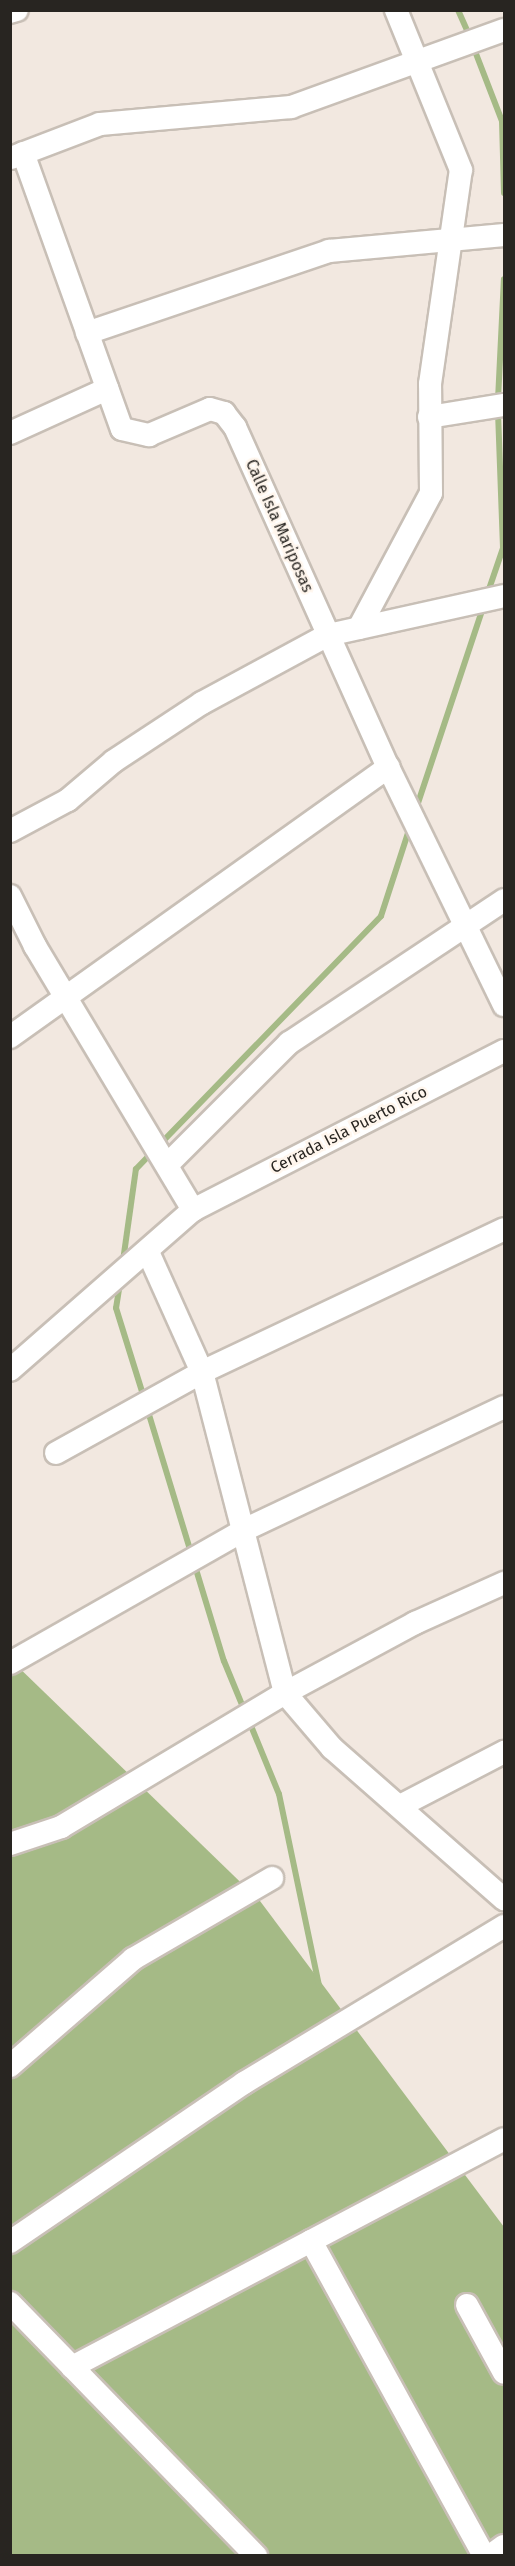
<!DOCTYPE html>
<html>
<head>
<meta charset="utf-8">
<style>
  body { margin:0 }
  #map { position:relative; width:515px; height:2566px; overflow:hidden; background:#f2e8e0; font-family:"Fira Sans",sans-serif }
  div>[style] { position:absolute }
  .water>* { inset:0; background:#a5ba86 }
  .stream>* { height:6px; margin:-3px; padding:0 3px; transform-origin:3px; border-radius:3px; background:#a5ba86 }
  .roads { filter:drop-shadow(2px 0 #c8bfb6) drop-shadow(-2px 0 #c8bfb6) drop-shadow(0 2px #c8bfb6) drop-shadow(0 -2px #c8bfb6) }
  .minor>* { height:22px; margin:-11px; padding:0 11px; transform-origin:11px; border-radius:11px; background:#fff }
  span { translate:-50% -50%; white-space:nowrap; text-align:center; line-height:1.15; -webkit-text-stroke:5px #fff6ed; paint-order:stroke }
  .street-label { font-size:16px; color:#282521 }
  .frame { position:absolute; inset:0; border:12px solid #282521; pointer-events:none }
</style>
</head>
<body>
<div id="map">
  <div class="water">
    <div style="clip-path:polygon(10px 1659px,260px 1901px,504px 2227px,504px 2555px,11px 2555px)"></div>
  </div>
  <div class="stream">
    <div style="left:458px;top:10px;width:30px;rotate:66deg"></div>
    <div style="left:473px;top:46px;width:80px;rotate:68.9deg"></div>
    <div style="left:502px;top:121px;width:72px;rotate:88.4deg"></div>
    <div style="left:498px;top:400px;width:121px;rotate:-87.2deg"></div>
    <div style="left:487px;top:595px;width:50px;rotate:-71.2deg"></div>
    <div style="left:503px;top:548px;width:138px;rotate:-92.1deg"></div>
    <div style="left:416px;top:809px;width:215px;rotate:-71.6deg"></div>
    <div style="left:123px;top:1261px;width:93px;rotate:-82deg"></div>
    <div style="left:136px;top:1169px;width:352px;rotate:-45.9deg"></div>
    <div style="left:381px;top:916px;width:94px;rotate:-72deg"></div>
    <div style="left:120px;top:1283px;width:25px;rotate:99deg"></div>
    <div style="left:116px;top:1308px;width:94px;rotate:72.7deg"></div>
    <div style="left:147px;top:1408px;width:264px;rotate:73.1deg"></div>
    <div style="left:224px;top:1661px;width:55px;rotate:67.6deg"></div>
    <div style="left:249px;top:1721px;width:79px;rotate:67.7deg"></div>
    <div style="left:279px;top:1794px;width:196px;rotate:78.2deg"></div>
  </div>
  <div class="roads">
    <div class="minor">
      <div style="left:10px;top:12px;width:7px;rotate:-16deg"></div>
      <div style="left:23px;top:153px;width:293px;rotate:70.3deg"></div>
      <div style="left:122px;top:429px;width:28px;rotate:13deg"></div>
      <div style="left:149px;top:435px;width:66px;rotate:-23.1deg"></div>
      <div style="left:210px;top:409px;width:15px;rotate:16deg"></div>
      <div style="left:224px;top:413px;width:18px;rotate:52deg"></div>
      <div style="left:235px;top:427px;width:373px;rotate:65.8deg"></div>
      <div style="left:388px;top:767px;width:265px;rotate:64deg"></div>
      <div style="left:11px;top:158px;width:95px;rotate:-20.9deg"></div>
      <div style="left:100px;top:124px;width:192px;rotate:-5.1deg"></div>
      <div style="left:291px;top:107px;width:226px;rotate:-19.9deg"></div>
      <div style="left:87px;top:333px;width:256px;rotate:-18.7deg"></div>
      <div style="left:329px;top:251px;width:176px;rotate:-5.2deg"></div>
      <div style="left:429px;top:417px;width:76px;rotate:-9.1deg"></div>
      <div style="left:10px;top:433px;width:107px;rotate:-24.4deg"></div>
      <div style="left:359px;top:628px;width:153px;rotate:-61.9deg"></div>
      <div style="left:431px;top:493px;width:109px;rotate:-90.5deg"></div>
      <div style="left:430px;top:384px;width:216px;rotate:-81.8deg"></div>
      <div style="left:461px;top:170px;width:173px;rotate:-112.1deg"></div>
      <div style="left:10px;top:831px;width:66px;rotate:-28.1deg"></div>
      <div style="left:68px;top:800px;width:60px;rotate:-40.3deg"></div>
      <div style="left:114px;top:761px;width:105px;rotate:-33.4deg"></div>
      <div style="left:202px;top:703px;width:143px;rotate:-28.4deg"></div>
      <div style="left:328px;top:635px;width:180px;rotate:-12.5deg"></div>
      <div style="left:10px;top:896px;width:56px;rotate:63.4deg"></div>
      <div style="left:35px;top:946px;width:308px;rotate:59.1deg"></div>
      <div style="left:10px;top:1037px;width:465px;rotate:-35.5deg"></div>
      <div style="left:169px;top:1163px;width:170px;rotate:-45deg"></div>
      <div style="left:289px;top:1043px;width:258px;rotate:-33.6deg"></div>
      <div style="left:148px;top:1252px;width:132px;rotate:65.8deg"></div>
      <div style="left:202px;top:1372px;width:332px;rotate:75.5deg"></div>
      <div style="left:285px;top:1693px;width:72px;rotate:49.5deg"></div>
      <div style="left:332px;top:1748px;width:229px;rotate:41.3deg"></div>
      <div style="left:10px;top:1370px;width:243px;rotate:-41.2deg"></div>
      <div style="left:193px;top:1210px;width:349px;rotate:-27.1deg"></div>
      <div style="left:56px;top:1453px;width:167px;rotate:-29deg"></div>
      <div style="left:202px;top:1372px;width:334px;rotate:-25.3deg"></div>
      <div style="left:10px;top:1663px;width:271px;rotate:-29.6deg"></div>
      <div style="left:246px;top:1529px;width:285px;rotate:-25.3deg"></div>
      <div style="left:402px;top:1805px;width:115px;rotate:-27.5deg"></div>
      <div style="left:10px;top:1844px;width:54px;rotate:-18.4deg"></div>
      <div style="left:61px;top:1827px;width:261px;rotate:-30.9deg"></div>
      <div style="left:285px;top:1693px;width:148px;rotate:-28.3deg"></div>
      <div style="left:415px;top:1623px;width:98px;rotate:-24.2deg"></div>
      <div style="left:10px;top:2066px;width:163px;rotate:-41deg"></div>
      <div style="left:133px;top:1959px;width:161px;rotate:-30.2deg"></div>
      <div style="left:311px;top:2241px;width:359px;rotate:61.2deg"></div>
      <div style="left:10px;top:2242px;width:283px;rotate:-34.2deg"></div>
      <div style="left:244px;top:2083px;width:304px;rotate:-31.1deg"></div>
      <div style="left:10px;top:2303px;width:353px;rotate:45.8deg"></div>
      <div style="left:467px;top:2305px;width:77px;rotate:61.4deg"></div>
      <div style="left:72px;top:2367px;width:488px;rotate:-27.8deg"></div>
      <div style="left:490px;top:2556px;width:17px;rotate:-36deg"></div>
    </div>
  </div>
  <div class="street-label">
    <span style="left:279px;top:526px;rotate:66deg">Calle Isla Mariposas</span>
    <span style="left:349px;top:1130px;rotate:-27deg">Cerrada Isla Puerto Rico</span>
  </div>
  <div class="frame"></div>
</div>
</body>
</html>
